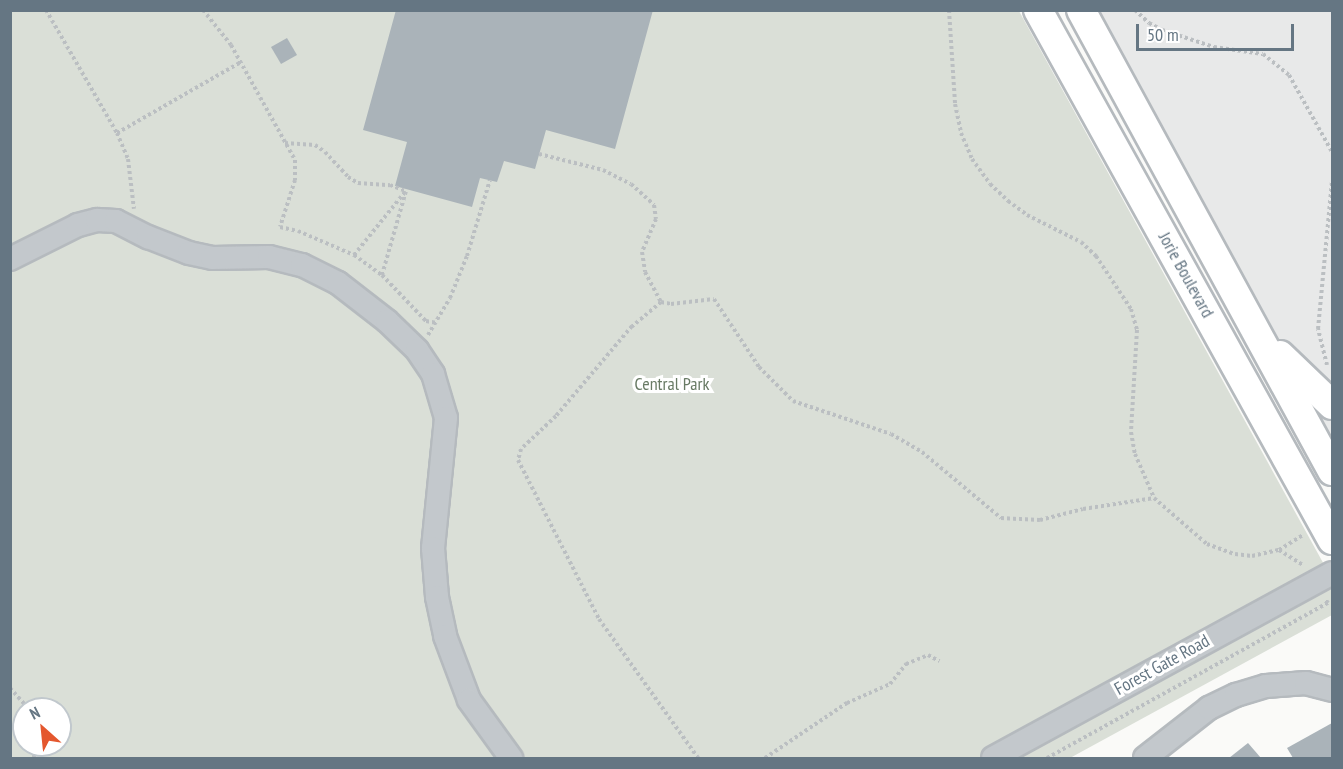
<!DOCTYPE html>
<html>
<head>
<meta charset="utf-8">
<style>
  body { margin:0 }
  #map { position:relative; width:1343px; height:769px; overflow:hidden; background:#fafaf8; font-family:"PT Sans Narrow",sans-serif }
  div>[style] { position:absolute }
  .built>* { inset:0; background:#e8e9e9 }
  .green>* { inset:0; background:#dadfd7 }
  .building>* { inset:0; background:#aab3b9 }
  .path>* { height:4px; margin-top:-2px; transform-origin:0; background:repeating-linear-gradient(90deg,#bbbfc2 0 3px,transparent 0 6px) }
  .roads { filter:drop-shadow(2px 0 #b5babe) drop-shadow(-2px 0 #b5babe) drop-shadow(0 2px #b5babe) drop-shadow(0 -2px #b5babe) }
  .minor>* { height:22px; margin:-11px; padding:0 11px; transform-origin:11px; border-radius:11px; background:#c3c8cc }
  .major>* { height:28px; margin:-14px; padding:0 14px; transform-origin:14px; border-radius:14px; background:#fff }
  span { translate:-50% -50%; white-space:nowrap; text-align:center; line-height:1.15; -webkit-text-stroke:6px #fff; paint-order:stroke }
  .street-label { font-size:18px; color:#657683 }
  .park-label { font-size:18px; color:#687a64 }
  .frame { position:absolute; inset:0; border:12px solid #657683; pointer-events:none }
  .north { position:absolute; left:12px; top:697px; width:60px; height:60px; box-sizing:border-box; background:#fff; border:2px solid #c1c8cd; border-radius:50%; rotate:333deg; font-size:16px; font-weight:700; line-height:24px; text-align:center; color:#657683 }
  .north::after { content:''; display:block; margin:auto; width:21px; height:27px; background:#e4572e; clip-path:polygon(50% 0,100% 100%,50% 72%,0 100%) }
  .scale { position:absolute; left:1136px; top:24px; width:158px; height:27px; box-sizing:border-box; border:3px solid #657683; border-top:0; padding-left:8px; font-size:18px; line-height:21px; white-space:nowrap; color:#657683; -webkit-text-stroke:4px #fff; paint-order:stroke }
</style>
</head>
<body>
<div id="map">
  <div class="built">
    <div style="clip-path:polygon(1095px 11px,1332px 11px,1332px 445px)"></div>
  </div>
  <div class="green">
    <div style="clip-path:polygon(evenodd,11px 11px,1019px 11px,1332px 579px,1332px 615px,1070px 758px,11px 758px,11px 11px,24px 709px,60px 709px,60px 745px,24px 745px,24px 709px)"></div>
  </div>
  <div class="building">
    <div style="clip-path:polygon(396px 10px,653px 10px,615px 149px,546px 130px,535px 169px,504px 161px,497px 182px,480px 178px,472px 207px,395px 186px,407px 142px,363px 130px)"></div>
    <div style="clip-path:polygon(287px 38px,297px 55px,281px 64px,271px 47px)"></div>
    <div style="clip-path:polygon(1332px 723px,1332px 758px,1293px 758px,1287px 748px)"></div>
    <div style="clip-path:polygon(1248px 743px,1261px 758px,1229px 758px)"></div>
  </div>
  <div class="path">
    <div style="left:46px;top:10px;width:142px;rotate:60deg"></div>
    <div style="left:117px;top:133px;width:28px;rotate:67deg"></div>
    <div style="left:128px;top:159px;width:50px;rotate:83.2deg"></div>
    <div style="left:203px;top:10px;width:45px;rotate:51.3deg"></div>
    <div style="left:231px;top:45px;width:132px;rotate:60.9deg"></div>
    <div style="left:295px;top:160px;width:20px;rotate:90deg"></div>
    <div style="left:295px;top:180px;width:49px;rotate:107.7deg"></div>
    <div style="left:280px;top:227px;width:18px;rotate:13deg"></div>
    <div style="left:298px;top:231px;width:61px;rotate:23.2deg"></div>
    <div style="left:354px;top:255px;width:34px;rotate:36deg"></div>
    <div style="left:382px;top:275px;width:64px;rotate:46.3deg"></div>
    <div style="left:426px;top:321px;width:11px;rotate:10deg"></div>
    <div style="left:949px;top:10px;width:94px;rotate:86.3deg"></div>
    <div style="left:955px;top:104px;width:30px;rotate:78deg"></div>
    <div style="left:961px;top:133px;width:28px;rotate:67deg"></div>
    <div style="left:972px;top:159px;width:31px;rotate:54deg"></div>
    <div style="left:990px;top:184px;width:25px;rotate:43deg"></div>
    <div style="left:1008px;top:201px;width:24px;rotate:36deg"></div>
    <div style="left:1027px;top:215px;width:60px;rotate:26.6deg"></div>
    <div style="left:1081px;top:242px;width:21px;rotate:43deg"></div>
    <div style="left:1096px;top:256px;width:64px;rotate:56.6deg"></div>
    <div style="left:1131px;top:309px;width:22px;rotate:74deg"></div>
    <div style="left:1137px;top:330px;width:102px;rotate:93.4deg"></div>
    <div style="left:1131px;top:432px;width:22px;rotate:80deg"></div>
    <div style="left:1135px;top:454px;width:48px;rotate:66.6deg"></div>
    <div style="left:1154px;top:498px;width:70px;rotate:41deg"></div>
    <div style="left:1207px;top:544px;width:30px;rotate:20deg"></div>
    <div style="left:1235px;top:554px;width:17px;rotate:7deg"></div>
    <div style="left:1252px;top:556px;width:28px;rotate:-13deg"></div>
    <div style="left:1279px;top:550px;width:28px;rotate:32deg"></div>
    <div style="left:1135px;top:10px;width:19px;rotate:43deg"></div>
    <div style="left:1149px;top:23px;width:15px;rotate:28deg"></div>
    <div style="left:1162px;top:30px;width:55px;rotate:18.1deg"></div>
    <div style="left:1214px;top:47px;width:49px;rotate:8.1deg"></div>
    <div style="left:1263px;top:54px;width:33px;rotate:39deg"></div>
    <div style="left:1289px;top:75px;width:88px;rotate:60.8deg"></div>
    <div style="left:117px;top:133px;width:143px;rotate:-29.8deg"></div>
    <div style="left:285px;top:143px;width:30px;rotate:4deg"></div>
    <div style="left:315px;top:145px;width:12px;rotate:35deg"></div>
    <div style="left:325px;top:152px;width:34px;rotate:47deg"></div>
    <div style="left:348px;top:177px;width:12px;rotate:31deg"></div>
    <div style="left:358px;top:183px;width:32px;rotate:4deg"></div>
    <div style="left:390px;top:185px;width:17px;rotate:21deg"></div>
    <div style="left:539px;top:154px;width:66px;rotate:14deg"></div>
    <div style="left:603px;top:170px;width:31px;rotate:27deg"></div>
    <div style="left:631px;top:184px;width:31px;rotate:42deg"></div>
    <div style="left:654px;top:205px;width:14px;rotate:82deg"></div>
    <div style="left:656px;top:219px;width:36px;rotate:113deg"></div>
    <div style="left:642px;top:252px;width:20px;rotate:81deg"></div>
    <div style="left:645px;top:272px;width:34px;rotate:62deg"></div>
    <div style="left:661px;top:302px;width:10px;rotate:11deg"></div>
    <div style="left:671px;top:304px;width:43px;rotate:-6.6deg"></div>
    <div style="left:714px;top:299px;width:82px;rotate:56.5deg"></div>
    <div style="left:759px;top:367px;width:48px;rotate:45deg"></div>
    <div style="left:793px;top:401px;width:103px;rotate:18.6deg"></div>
    <div style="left:891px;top:434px;width:36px;rotate:30deg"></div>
    <div style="left:922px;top:452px;width:103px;rotate:39.9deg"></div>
    <div style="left:1001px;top:518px;width:39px;rotate:3deg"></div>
    <div style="left:1040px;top:520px;width:44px;rotate:-14.3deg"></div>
    <div style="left:1083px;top:509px;width:72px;rotate:-8.8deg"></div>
    <div style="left:354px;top:255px;width:81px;rotate:-51deg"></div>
    <div style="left:382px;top:275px;width:87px;rotate:-74.1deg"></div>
    <div style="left:661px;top:302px;width:38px;rotate:140deg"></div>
    <div style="left:632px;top:326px;width:118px;rotate:130.2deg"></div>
    <div style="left:556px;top:416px;width:48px;rotate:136.7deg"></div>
    <div style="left:521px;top:449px;width:11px;rotate:105deg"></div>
    <div style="left:518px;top:460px;width:178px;rotate:63deg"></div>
    <div style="left:599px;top:619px;width:171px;rotate:54.5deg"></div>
    <div style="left:428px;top:335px;width:43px;rotate:-59.3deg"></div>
    <div style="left:450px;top:298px;width:45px;rotate:-68deg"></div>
    <div style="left:467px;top:256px;width:79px;rotate:-73.2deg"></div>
    <div style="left:1327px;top:365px;width:37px;rotate:-104deg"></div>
    <div style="left:1318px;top:329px;width:148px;rotate:-84.6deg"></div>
    <div style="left:1279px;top:550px;width:28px;rotate:-32deg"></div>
    <div style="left:10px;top:688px;width:28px;rotate:48deg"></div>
    <div style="left:34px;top:758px;width:13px;rotate:-86deg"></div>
    <div style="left:765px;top:758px;width:99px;rotate:-33.9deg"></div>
    <div style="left:847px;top:703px;width:47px;rotate:-23.8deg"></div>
    <div style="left:890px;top:684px;width:26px;rotate:-51deg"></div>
    <div style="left:906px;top:664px;width:24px;rotate:-22deg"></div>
    <div style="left:928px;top:655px;width:13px;rotate:29deg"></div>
    <div style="left:1047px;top:758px;width:321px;rotate:-28.9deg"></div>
    <div style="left:1328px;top:603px;width:5px;rotate:-127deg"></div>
  </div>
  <div class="roads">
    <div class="minor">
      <div style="left:10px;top:259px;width:76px;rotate:-26.6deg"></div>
      <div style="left:78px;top:225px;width:20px;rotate:-15deg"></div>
      <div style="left:97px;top:220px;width:19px;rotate:3deg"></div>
      <div style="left:116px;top:221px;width:36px;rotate:27deg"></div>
      <div style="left:148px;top:237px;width:44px;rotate:21.3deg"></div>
      <div style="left:189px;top:253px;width:24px;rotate:12deg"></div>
      <div style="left:212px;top:258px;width:57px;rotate:-1deg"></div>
      <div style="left:269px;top:257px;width:34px;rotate:14deg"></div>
      <div style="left:302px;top:265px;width:40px;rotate:26.6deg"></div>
      <div style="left:338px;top:283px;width:62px;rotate:37.8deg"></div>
      <div style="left:387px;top:321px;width:42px;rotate:44deg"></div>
      <div style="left:417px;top:350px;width:29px;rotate:56deg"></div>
      <div style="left:433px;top:374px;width:46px;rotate:73.5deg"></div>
      <div style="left:446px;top:418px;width:131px;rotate:95.7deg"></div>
      <div style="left:433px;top:548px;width:49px;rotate:85.3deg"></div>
      <div style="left:437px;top:597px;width:40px;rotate:78deg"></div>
      <div style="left:445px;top:636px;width:68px;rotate:69.4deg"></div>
      <div style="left:469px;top:700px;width:72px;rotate:54.1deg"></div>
      <div style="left:993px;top:758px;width:386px;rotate:-28.6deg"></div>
      <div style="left:1145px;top:758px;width:81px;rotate:-38deg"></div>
      <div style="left:1209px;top:708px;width:30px;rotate:-26deg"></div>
      <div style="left:1236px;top:695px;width:31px;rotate:-17deg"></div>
      <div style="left:1266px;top:686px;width:40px;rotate:-4.3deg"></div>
      <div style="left:1306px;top:683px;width:27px;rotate:15deg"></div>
    </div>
    <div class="major">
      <div style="left:1038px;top:10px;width:606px;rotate:60.98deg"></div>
      <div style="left:1081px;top:10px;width:525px;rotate:61.43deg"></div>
      <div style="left:1280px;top:355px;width:72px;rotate:43.9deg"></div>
    </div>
  </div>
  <div class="street-label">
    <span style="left:1186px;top:275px;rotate:61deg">Jorie Boulevard</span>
    <span style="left:1162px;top:665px;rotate:-29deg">Forest Gate Road</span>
  </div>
  <div class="park-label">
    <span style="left:672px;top:384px">Central Park</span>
  </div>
  <div class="frame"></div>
  <div class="north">N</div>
  <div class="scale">50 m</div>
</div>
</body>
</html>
